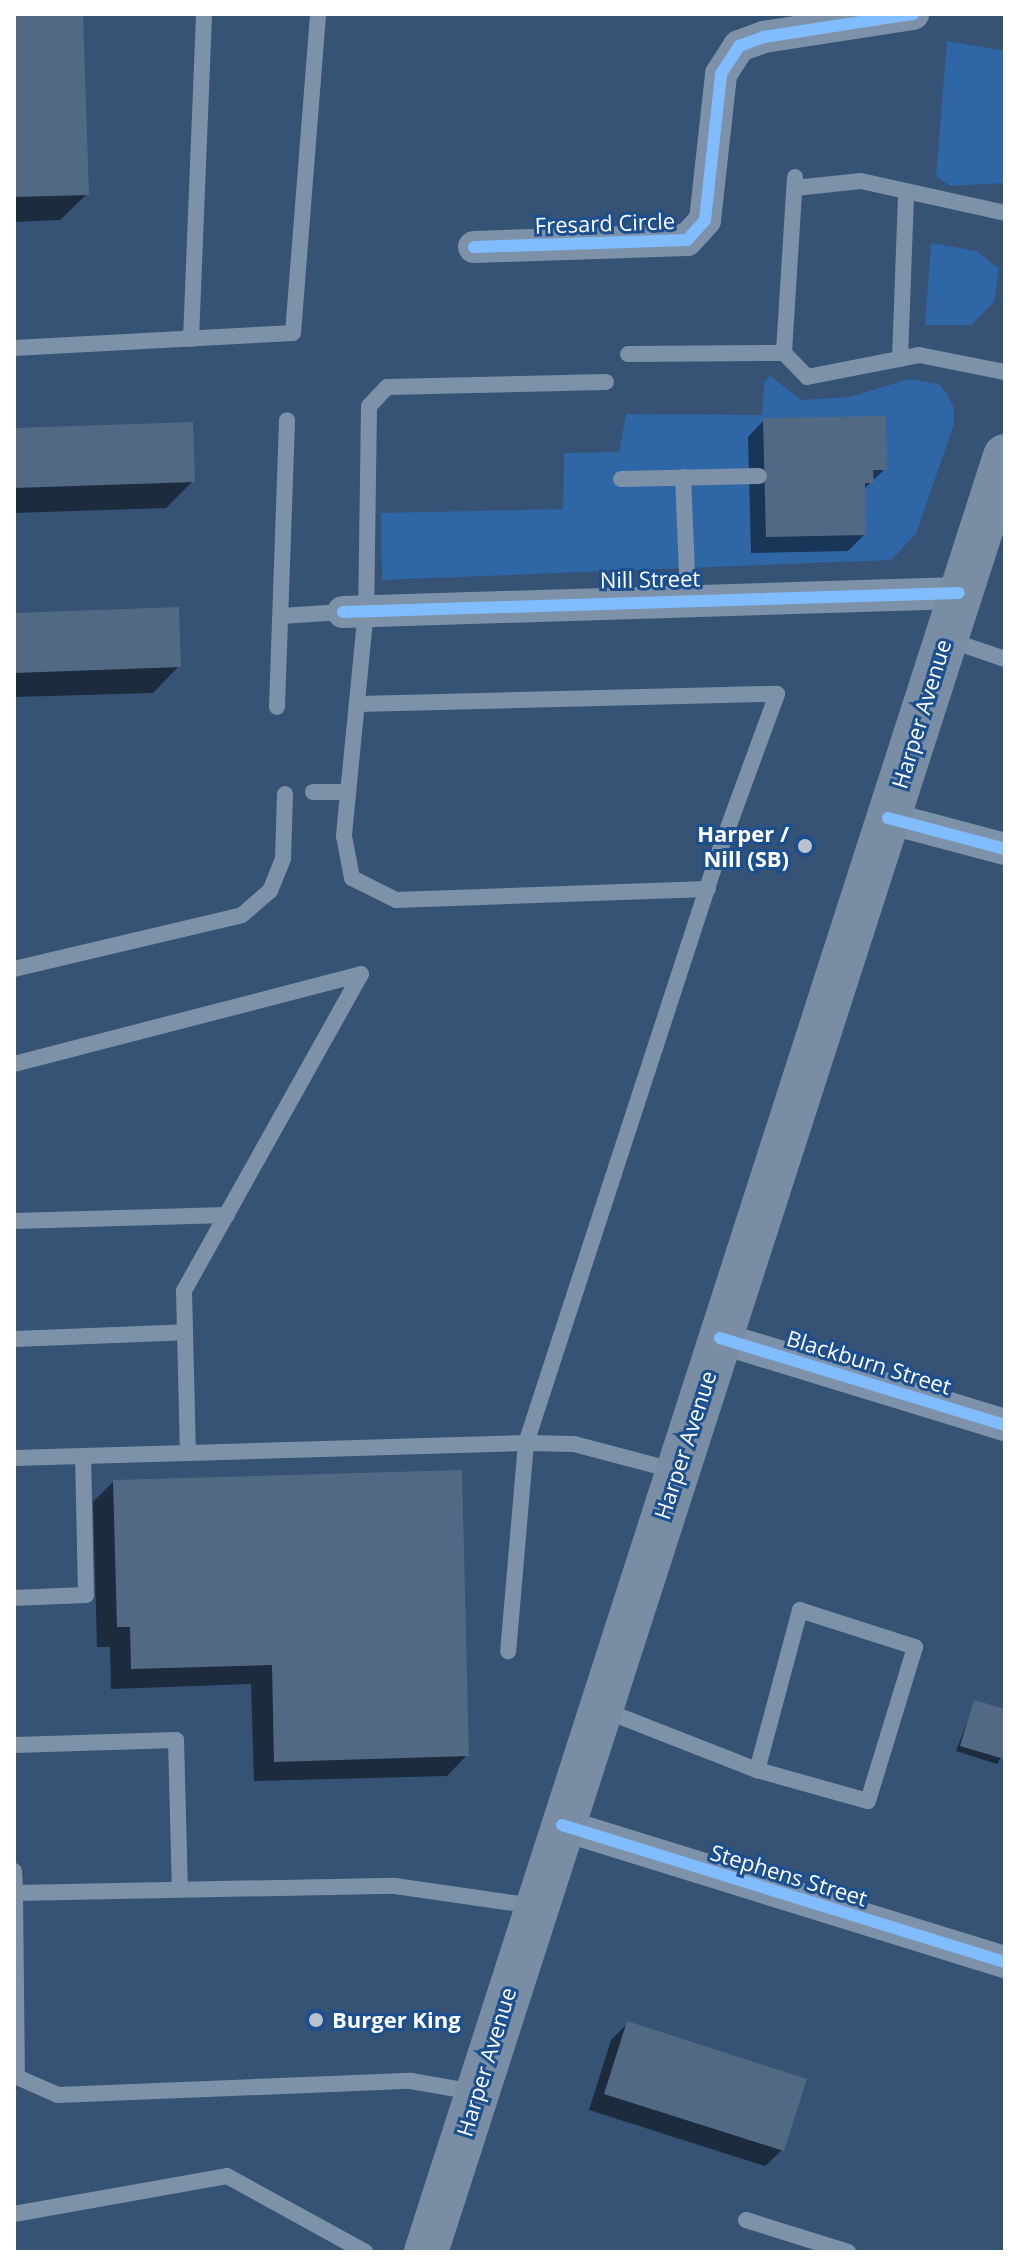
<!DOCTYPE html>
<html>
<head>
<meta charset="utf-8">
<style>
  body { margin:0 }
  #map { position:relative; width:1019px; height:2266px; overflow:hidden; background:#365274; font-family:"Open Sans",sans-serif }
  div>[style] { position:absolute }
  .green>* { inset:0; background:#2f66a5 }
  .shadow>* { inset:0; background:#0007 }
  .building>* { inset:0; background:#526984 }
  .service>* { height:16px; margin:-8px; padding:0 8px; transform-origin:8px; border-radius:8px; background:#7d92a8 }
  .minor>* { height:32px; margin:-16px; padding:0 16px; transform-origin:16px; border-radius:16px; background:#7d92a8 }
  .secondary>* { height:44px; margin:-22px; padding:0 22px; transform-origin:22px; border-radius:22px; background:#798da4 }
  .cycleway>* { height:12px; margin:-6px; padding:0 6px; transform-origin:6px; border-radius:6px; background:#80bcff }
  .dots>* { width:22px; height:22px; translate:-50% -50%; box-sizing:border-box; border:4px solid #1b4f8f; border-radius:50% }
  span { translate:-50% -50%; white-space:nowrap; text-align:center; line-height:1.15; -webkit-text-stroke:6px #1b4f8f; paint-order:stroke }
  .street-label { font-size:22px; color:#fff }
  .poi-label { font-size:22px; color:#fff; font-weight:700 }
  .right { translate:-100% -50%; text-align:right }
  .left { translate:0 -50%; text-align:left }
  .frame { position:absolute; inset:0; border:16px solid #fff; pointer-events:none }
</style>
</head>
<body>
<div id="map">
  <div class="green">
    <div style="clip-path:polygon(947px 41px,1005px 51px,1005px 183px,950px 186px,936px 176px)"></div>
    <div style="clip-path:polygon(931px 243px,977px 251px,999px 269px,994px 302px,971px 325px,925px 325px)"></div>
    <div style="clip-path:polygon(770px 376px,802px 400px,850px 397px,909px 379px,939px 384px,946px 393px,954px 408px,954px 424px,916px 534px,891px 560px,382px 580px,381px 513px,563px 509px,564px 453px,619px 452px,626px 414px,762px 415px,764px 382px)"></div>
  </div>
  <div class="shadow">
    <div style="clip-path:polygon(14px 14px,81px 14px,87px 194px,60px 220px,14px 222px)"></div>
    <div style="clip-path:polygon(764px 420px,885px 469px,863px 490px,864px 535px,848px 551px,751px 553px,748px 437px)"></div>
    <div style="clip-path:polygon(14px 430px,193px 481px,166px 508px,14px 513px)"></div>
    <div style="clip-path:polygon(14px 615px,179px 666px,153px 693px,14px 697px)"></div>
    <div style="clip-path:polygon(113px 1482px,467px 1755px,447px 1776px,254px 1781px,251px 1684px,111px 1689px,110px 1647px,97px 1647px,93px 1502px)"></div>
    <div style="clip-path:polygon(975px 1702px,1005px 1712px,1005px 1751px,997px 1764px,956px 1751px)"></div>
    <div style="clip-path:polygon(627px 2024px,782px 2150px,765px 2166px,589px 2110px,611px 2040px)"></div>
  </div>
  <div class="building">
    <div style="clip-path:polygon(14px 14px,83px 14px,89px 195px,14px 197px)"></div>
    <div style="clip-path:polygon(886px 416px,887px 470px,873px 470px,874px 483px,865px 483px,866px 535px,766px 537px,763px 418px)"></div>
    <div style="clip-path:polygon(193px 422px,195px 482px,14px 488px,14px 428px)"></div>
    <div style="clip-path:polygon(179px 607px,181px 667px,14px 673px,14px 613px)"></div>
    <div style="clip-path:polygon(462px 1470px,469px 1756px,274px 1762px,272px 1665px,131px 1669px,130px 1627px,117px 1627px,113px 1480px)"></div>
    <div style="clip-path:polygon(974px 1700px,1005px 1709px,1004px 1759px,960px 1746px)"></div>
    <div style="clip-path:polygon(627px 2021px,807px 2079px,784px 2151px,604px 2094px)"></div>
  </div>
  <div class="service">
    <div style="left:795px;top:177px;width:176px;rotate:93.6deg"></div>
    <div style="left:784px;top:353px;width:33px;rotate:46deg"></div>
    <div style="left:807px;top:377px;width:114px;rotate:-11.1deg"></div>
    <div style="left:919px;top:355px;width:88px;rotate:11.2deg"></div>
    <div style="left:795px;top:188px;width:66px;rotate:-6.1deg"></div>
    <div style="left:861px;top:181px;width:148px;rotate:12.5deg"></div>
    <div style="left:191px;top:339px;width:325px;rotate:-87.7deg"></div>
    <div style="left:14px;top:348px;width:279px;rotate:-3.1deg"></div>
    <div style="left:293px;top:333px;width:320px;rotate:-85.5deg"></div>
    <div style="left:628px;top:354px;width:156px;rotate:-0.4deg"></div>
    <div style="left:900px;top:359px;width:167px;rotate:-87.9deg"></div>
    <div style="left:606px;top:382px;width:219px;rotate:178.7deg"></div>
    <div style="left:387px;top:387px;width:26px;rotate:133deg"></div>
    <div style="left:369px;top:406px;width:204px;rotate:90.8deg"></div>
    <div style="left:366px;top:610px;width:227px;rotate:95.6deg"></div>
    <div style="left:344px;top:836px;width:43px;rotate:79.2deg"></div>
    <div style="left:352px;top:878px;width:49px;rotate:26.6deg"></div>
    <div style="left:396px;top:900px;width:312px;rotate:-2deg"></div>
    <div style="left:683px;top:477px;width:121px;rotate:87.6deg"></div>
    <div style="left:621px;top:479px;width:138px;rotate:-1.2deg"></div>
    <div style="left:281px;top:616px;width:62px;rotate:-3.7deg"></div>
    <div style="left:946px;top:639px;width:62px;rotate:18.7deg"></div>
    <div style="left:359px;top:704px;width:418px;rotate:-1.4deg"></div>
    <div style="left:777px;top:694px;width:171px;rotate:110.1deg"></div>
    <div style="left:718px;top:855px;width:619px;rotate:108.08deg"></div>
    <div style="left:526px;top:1443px;width:48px;rotate:1.2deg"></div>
    <div style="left:574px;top:1444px;width:106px;rotate:14.8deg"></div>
    <div style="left:277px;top:707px;width:287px;rotate:-88deg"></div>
    <div style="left:313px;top:792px;width:34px"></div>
    <div style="left:14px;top:969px;width:234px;rotate:-13.3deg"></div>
    <div style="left:242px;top:915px;width:37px;rotate:-41deg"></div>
    <div style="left:270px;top:891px;width:35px;rotate:-68deg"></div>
    <div style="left:283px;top:858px;width:64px;rotate:-88.2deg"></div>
    <div style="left:14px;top:1064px;width:358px;rotate:-14.5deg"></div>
    <div style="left:361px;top:974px;width:363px;rotate:119.2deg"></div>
    <div style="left:184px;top:1291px;width:162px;rotate:88.6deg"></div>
    <div style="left:188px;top:1453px;width:338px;rotate:-1.7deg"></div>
    <div style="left:526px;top:1443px;width:209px;rotate:94.9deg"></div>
    <div style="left:14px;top:1221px;width:213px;rotate:-1.6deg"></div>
    <div style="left:14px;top:1339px;width:171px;rotate:-2.3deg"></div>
    <div style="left:14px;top:1458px;width:69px;rotate:-1.7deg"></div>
    <div style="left:14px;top:1598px;width:72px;rotate:-2.4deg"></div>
    <div style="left:86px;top:1595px;width:139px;rotate:-91.2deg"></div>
    <div style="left:83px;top:1456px;width:105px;rotate:-1.6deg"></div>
    <div style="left:601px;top:1709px;width:168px;rotate:21.4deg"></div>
    <div style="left:757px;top:1770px;width:115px;rotate:15.6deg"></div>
    <div style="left:868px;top:1801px;width:161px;rotate:-73deg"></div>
    <div style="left:915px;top:1647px;width:121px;rotate:-162.2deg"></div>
    <div style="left:800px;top:1610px;width:166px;rotate:105deg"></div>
    <div style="left:14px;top:1745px;width:162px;rotate:-1.8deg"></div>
    <div style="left:176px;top:1740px;width:148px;rotate:88.5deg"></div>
    <div style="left:14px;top:1871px;width:22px;rotate:87deg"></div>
    <div style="left:15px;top:1893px;width:380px;rotate:-1.1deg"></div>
    <div style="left:395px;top:1886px;width:140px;rotate:8.2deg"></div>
    <div style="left:15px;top:1893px;width:184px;rotate:89.4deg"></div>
    <div style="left:17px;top:2077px;width:45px;rotate:23.7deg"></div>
    <div style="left:58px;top:2095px;width:353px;rotate:-2.3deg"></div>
    <div style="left:411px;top:2081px;width:64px;rotate:9.9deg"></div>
    <div style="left:14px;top:2214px;width:216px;rotate:-10.1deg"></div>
    <div style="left:227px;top:2176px;width:158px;rotate:28.8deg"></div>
    <div style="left:746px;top:2220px;width:107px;rotate:17.4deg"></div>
  </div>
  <div class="minor">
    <div style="left:474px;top:247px;width:213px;rotate:-1.9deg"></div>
    <div style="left:687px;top:240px;width:27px;rotate:-48deg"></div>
    <div style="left:705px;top:220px;width:147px;rotate:-83.7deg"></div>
    <div style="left:721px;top:74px;width:33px;rotate:-57deg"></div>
    <div style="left:739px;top:46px;width:27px;rotate:-20deg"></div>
    <div style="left:764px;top:37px;width:151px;rotate:-8.8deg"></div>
    <div style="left:343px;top:612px;width:616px;rotate:-1.77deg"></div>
    <div style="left:888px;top:818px;width:121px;rotate:14.8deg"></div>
    <div style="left:720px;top:1338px;width:298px;rotate:17deg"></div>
    <div style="left:562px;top:1825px;width:464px;rotate:17.2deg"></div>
  </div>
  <div class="secondary">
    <div style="left:426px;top:2252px;width:1887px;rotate:-72.13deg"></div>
  </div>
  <div class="cycleway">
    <div style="left:474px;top:247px;width:213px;rotate:-1.9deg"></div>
    <div style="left:687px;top:240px;width:27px;rotate:-48deg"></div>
    <div style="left:705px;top:220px;width:147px;rotate:-83.7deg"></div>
    <div style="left:721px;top:74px;width:33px;rotate:-57deg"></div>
    <div style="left:739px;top:46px;width:27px;rotate:-20deg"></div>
    <div style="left:764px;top:37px;width:151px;rotate:-8.8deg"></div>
    <div style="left:343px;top:612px;width:616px;rotate:-1.77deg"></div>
    <div style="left:888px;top:818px;width:121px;rotate:14.8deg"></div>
    <div style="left:720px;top:1338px;width:298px;rotate:17deg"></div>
    <div style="left:562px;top:1825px;width:464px;rotate:17.2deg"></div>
  </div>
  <div class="dots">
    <div style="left:805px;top:846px;background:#b9c2ce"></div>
    <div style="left:316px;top:2020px;background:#b9c2ce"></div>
  </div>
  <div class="street-label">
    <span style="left:605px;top:223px;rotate:-2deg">Fresard Circle</span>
    <span style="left:650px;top:579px;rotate:-1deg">Nill Street</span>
    <span style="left:921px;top:714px;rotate:-73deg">Harper Avenue</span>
    <span style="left:869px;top:1362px;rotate:17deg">Blackburn Street</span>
    <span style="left:685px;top:1445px;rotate:-72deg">Harper Avenue</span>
    <span style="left:789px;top:1875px;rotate:17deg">Stephens Street</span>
    <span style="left:486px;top:2062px;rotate:-73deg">Harper Avenue</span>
  </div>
  <div class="poi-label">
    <span class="right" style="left:789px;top:846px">Harper /<br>Nill (SB)</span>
    <span class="left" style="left:332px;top:2020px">Burger King</span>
  </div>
  <div class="frame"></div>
</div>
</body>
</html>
